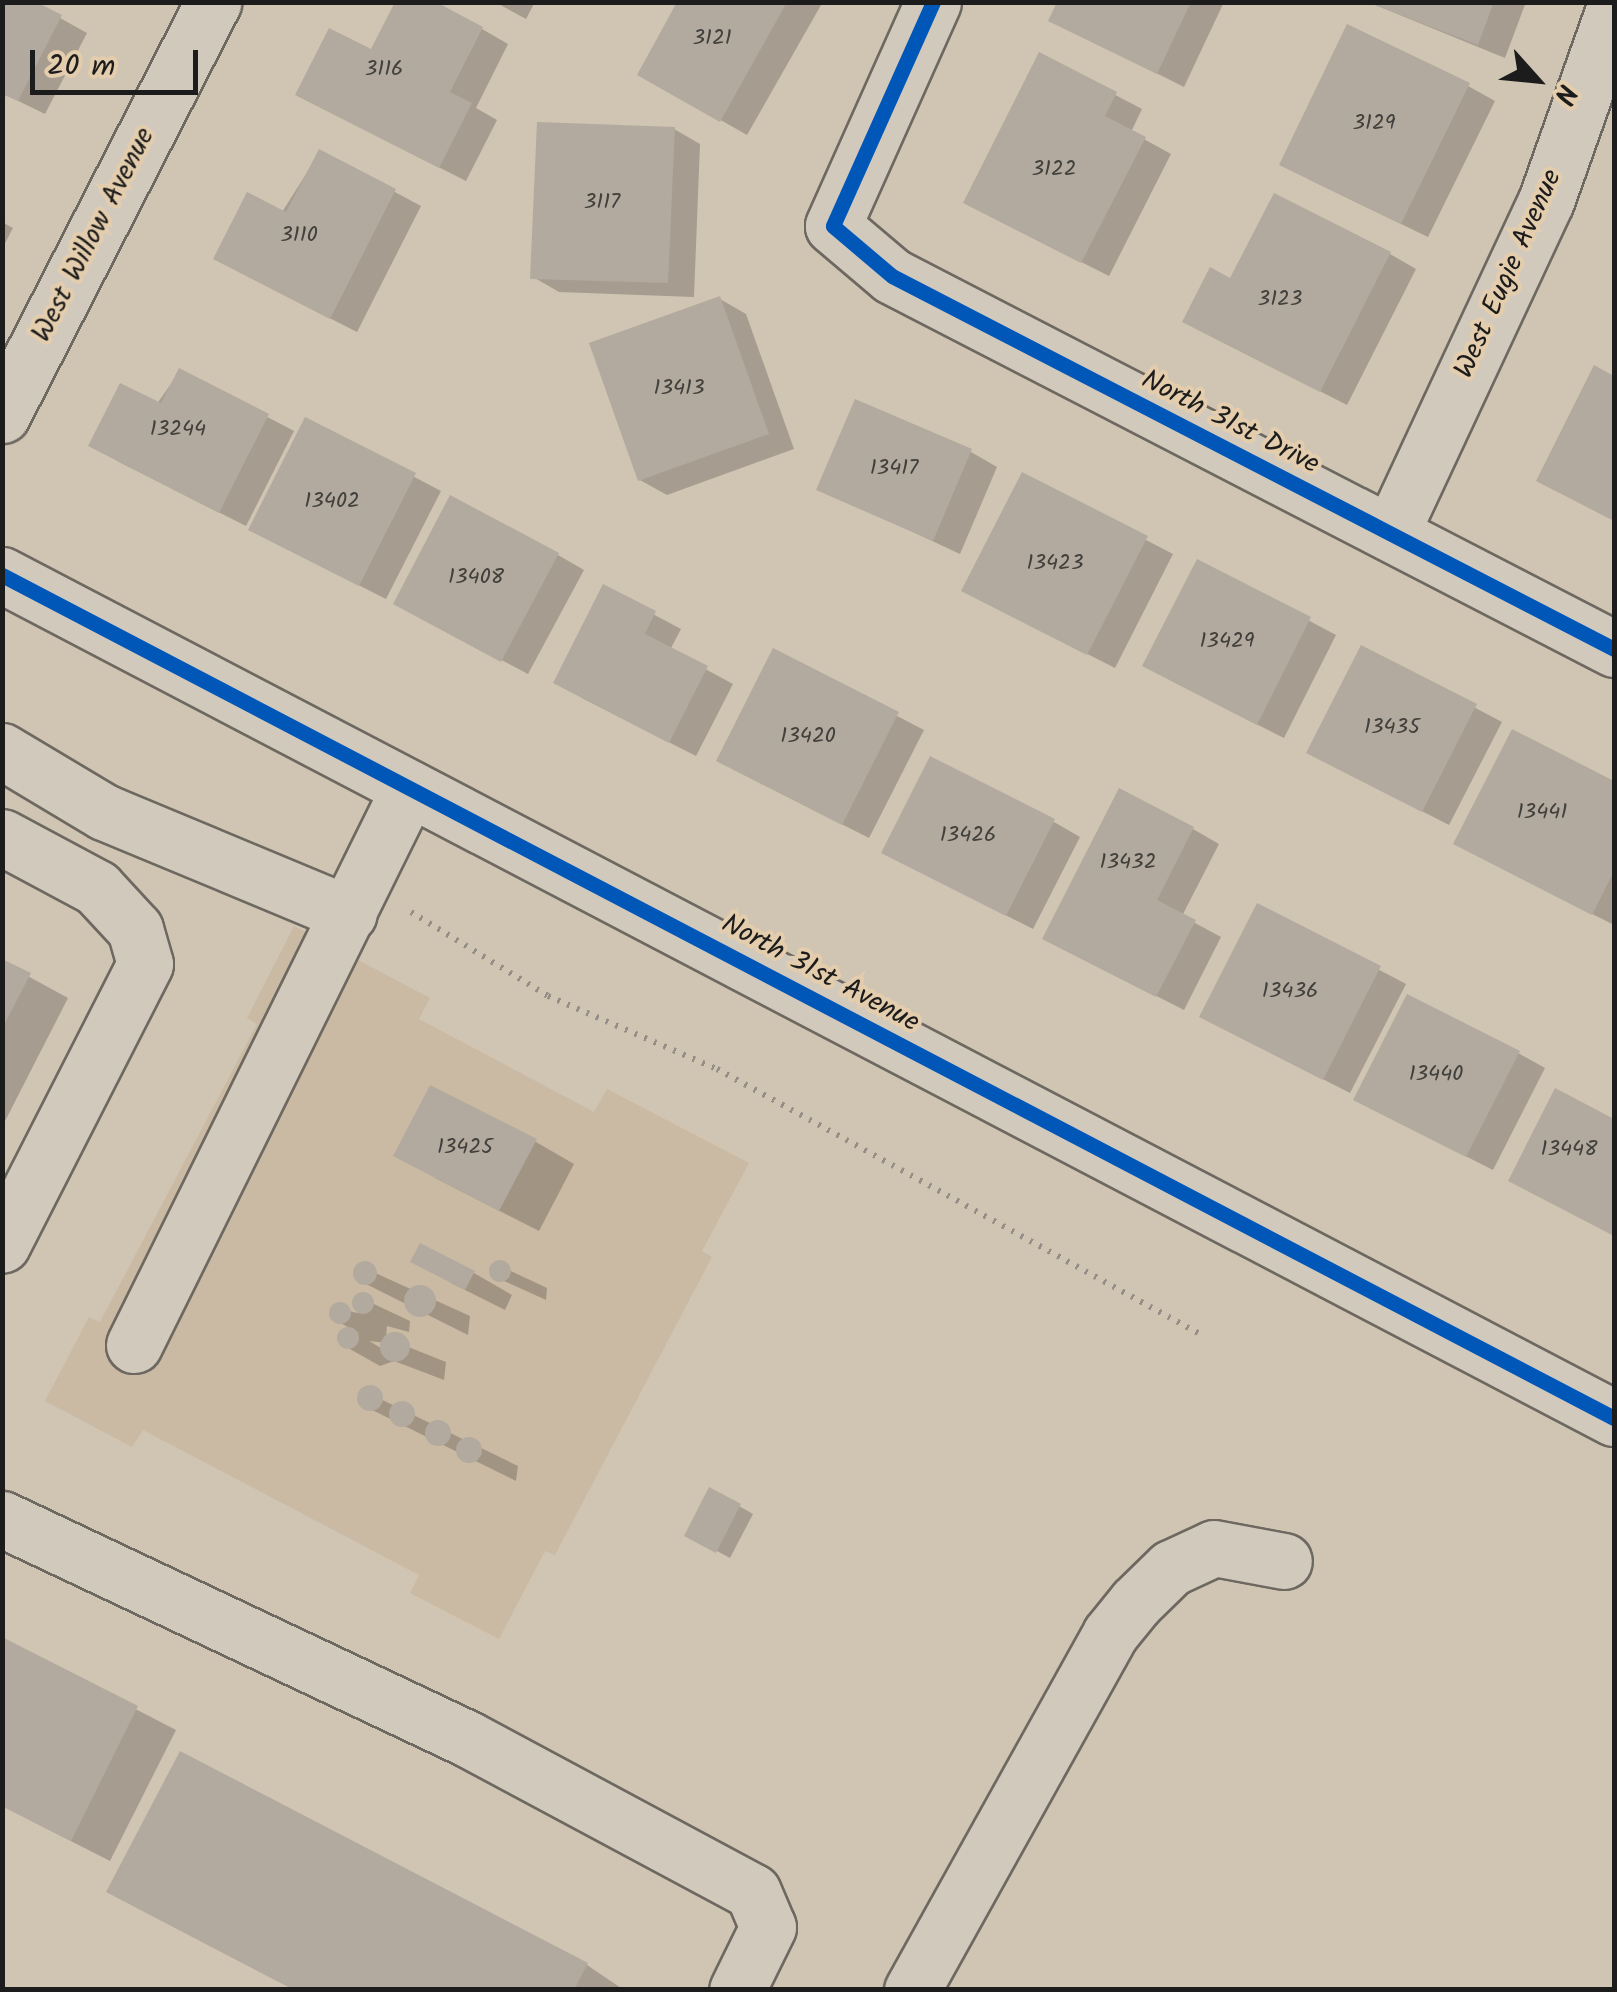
<!DOCTYPE html>
<html>
<head>
<meta charset="utf-8">
<style>
  body { margin:0 }
  #map { position:relative; width:1617px; height:1992px; overflow:hidden; background:#d0c4b3; font-family:Kalam,sans-serif }
  div>[style] { position:absolute }
  .built>* { inset:0; background:#cabaa3 }
  .shadow>* { inset:0; background:#0003 }
  .building>* { inset:0; background:#b2aa9e }
  .round { border-radius:50% }
  .path>* { height:6px; margin-top:-3px; transform-origin:0; background:repeating-linear-gradient(90deg,#948e86 0 2.5px,transparent 0 10.5px) }
  .roads { filter:drop-shadow(2px 0 #6d6860) drop-shadow(-2px 0 #6d6860) drop-shadow(0 2px #6d6860) drop-shadow(0 -2px #6d6860) }
  .minor>* { height:55px; margin:-27.5px; padding:0 27.5px; transform-origin:27.5px; border-radius:27.5px; background:#d2c9bd }
  .cycleway>* { height:15px; margin:-7.5px; padding:0 7.5px; transform-origin:7.5px; border-radius:7.5px; background:#0057b8 }
  span { translate:-50% -50%; white-space:nowrap; text-align:center; line-height:1.15; -webkit-text-stroke:8px #e4cdad; paint-order:stroke }
  .number-label { font-size:22px; color:#42403c }
  .number-label span { -webkit-text-stroke-width:0 }
  .street-label { font-size:28px; color:#1c1c1c }
  .frame { position:absolute; inset:0; border:5px solid #1c1c1c; pointer-events:none }
  .north { position:absolute; left:1487px; top:30px; width:100px; height:100px; -webkit-text-stroke:8px #e4cdad; paint-order:stroke; rotate:117deg; font-size:28px; font-weight:700; line-height:40px; text-align:center; color:#1c1c1c }
  .north::after { content:''; display:block; margin:auto; width:35px; height:45px; background:#1c1c1c; clip-path:polygon(50% 0,100% 100%,50% 72%,0 100%) }
  .scale { position:absolute; left:30px; top:50px; width:168px; height:45px; box-sizing:border-box; border:5px solid #1c1c1c; border-top:0; padding-left:12px; font-size:30px; line-height:35px; white-space:nowrap; color:#1c1c1c; -webkit-text-stroke:8px #e4cdad; paint-order:stroke }
</style>
</head>
<body>
<div id="map">
  <div class="built">
    <div style="clip-path:polygon(294px 926px,430px 998px,419px 1019px,594px 1112px,607px 1089px,749px 1163px,702px 1251px,712px 1257px,555px 1555px,545px 1551px,499px 1639px,410px 1593px,419px 1575px,143px 1430px,132px 1447px,45px 1401px,89px 1317px,100px 1322px,257px 1024px,247px 1018px)"></div>
  </div>
  <div class="shadow">
    <div style="clip-path:polygon(495px 2px,535px 2px,526px 19px)"></div>
    <div style="clip-path:polygon(680px 2px,821px 5px,747px 135px,640px 74px)"></div>
    <div style="clip-path:polygon(1060px 2px,1224px 2px,1184px 87px,1051px 20px)"></div>
    <div style="clip-path:polygon(1368px 2px,1526px 2px,1505px 58px)"></div>
    <div style="clip-path:polygon(60px 18px,87px 33px,45px 114px,2px 93px)"></div>
    <div style="clip-path:polygon(482px 29px,508px 44px,476px 108px,497px 120px,466px 181px,324px 109px,373px 52px)"></div>
    <div style="clip-path:polygon(1041px 56px,1142px 109px,1131px 132px,1171px 154px,1109px 276px,992px 217px)"></div>
    <div style="clip-path:polygon(1468px 86px,1495px 101px,1428px 237px,1308px 179px)"></div>
    <div style="clip-path:polygon(674px 129px,700px 144px,694px 297px,559px 292px,533px 277px)"></div>
    <div style="clip-path:polygon(320px 152px,421px 206px,357px 332px,243px 274px)"></div>
    <div style="clip-path:polygon(2px 222px,13px 228px,2px 249px)"></div>
    <div style="clip-path:polygon(1390px 254px,1416px 269px,1347px 405px,1212px 336px,1232px 281px)"></div>
    <div style="clip-path:polygon(720px 299px,746px 314px,794px 449px,667px 495px,640px 480px)"></div>
    <div style="clip-path:polygon(1595px 369px,1614px 379px,1614px 520px,1565px 495px)"></div>
    <div style="clip-path:polygon(180px 371px,294px 431px,246px 526px,117px 461px)"></div>
    <div style="clip-path:polygon(306px 420px,441px 491px,386px 599px,277px 544px)"></div>
    <div style="clip-path:polygon(971px 452px,997px 467px,960px 554px,819px 488px)"></div>
    <div style="clip-path:polygon(1023px 476px,1173px 554px,1115px 668px,991px 605px)"></div>
    <div style="clip-path:polygon(558px 555px,584px 570px,528px 674px,422px 618px)"></div>
    <div style="clip-path:polygon(1198px 562px,1336px 635px,1284px 738px,1172px 681px)"></div>
    <div style="clip-path:polygon(604px 588px,681px 629px,670px 650px,733px 684px,696px 756px,582px 698px)"></div>
    <div style="clip-path:polygon(1362px 648px,1502px 722px,1449px 825px,1336px 767px)"></div>
    <div style="clip-path:polygon(774px 652px,924px 730px,869px 838px,745px 775px)"></div>
    <div style="clip-path:polygon(1513px 732px,1614px 784px,1614px 925px,1482px 858px)"></div>
    <div style="clip-path:polygon(1054px 822px,1080px 837px,1033px 929px,911px 867px)"></div>
    <div style="clip-path:polygon(1193px 829px,1219px 844px,1182px 916px,1221px 937px,1184px 1010px,1072px 953px)"></div>
    <div style="clip-path:polygon(1258px 906px,1406px 984px,1350px 1093px,1228px 1031px)"></div>
    <div style="clip-path:polygon(2px 962px,68px 998px,2px 1127px)"></div>
    <div style="clip-path:polygon(1518px 1053px,1545px 1068px,1493px 1170px,1382px 1114px)"></div>
    <div style="clip-path:polygon(1556px 1092px,1614px 1121px,1614px 1235px,1537px 1195px)"></div>
    <div style="clip-path:polygon(536px 1142px,574px 1164px,539px 1231px,435px 1178px)"></div>
    <div style="clip-path:polygon(496px 1264px,547px 1288px,546px 1300px,495px 1277px)"></div>
    <div style="clip-path:polygon(360px 1266px,470px 1316px,468px 1335px,358px 1280px)"></div>
    <div style="clip-path:polygon(474px 1273px,512px 1295px,505px 1310px,451px 1283px)"></div>
    <div style="clip-path:polygon(evenodd,359px 1297px,410px 1321px,409px 1332px,387px 1326px,386px 1338px,446px 1362px,444px 1380px,394px 1361px,380px 1366px,341px 1344px,342px 1332px,359px 1333px,333px 1319px,335px 1307px,357px 1313px,359px 1297px,369px 1341px,387px 1343px,386px 1351px,369px 1341px)"></div>
    <div style="clip-path:polygon(364px 1391px,518px 1466px,516px 1481px,362px 1405px)"></div>
    <div style="clip-path:polygon(711px 1490px,753px 1514px,730px 1558px,687px 1535px)"></div>
    <div style="clip-path:polygon(2px 1640px,176px 1730px,110px 1861px,2px 1806px)"></div>
    <div style="clip-path:polygon(181px 1754px,587px 1965px,624px 1990px,295px 1990px)"></div>
  </div>
  <div class="building">
    <div style="clip-path:polygon(2px 2px,36px 2px,62px 15px,18px 101px,2px 94px)"></div>
    <div style="clip-path:polygon(395px 2px,436px 2px,483px 27px,450px 92px,472px 103px,439px 168px,295px 95px,329px 28px,371px 49px)"></div>
    <div style="clip-path:polygon(677px 2px,787px 2px,720px 122px,637px 75px)"></div>
    <div style="clip-path:polygon(1057px 2px,1191px 2px,1157px 74px,1048px 21px)"></div>
    <div style="clip-path:polygon(1367px 2px,1494px 2px,1478px 45px)"></div>
    <div style="clip-path:polygon(1347px 24px,1470px 83px,1401px 224px,1279px 165px)"></div>
    <div style="clip-path:polygon(1039px 52px,1117px 92px,1105px 116px,1146px 137px,1081px 263px,963px 203px)"></div>
    <div style="clip-path:polygon(537px 122px,675px 127px,668px 283px,530px 279px)"></div>
    <div style="clip-path:polygon(319px 149px,396px 189px,330px 319px,213px 259px,247px 192px,286px 212px)"></div>
    <div style="clip-path:polygon(1274px 193px,1391px 252px,1320px 392px,1182px 322px,1210px 267px,1230px 278px)"></div>
    <div style="clip-path:polygon(720px 296px,769px 434px,638px 481px,589px 343px)"></div>
    <div style="clip-path:polygon(1594px 365px,1614px 376px,1614px 521px,1536px 481px)"></div>
    <div style="clip-path:polygon(179px 368px,269px 414px,219px 513px,88px 446px,120px 383px,161px 403px)"></div>
    <div style="clip-path:polygon(855px 399px,972px 449px,933px 541px,816px 490px)"></div>
    <div style="clip-path:polygon(305px 417px,416px 473px,359px 586px,248px 530px)"></div>
    <div style="clip-path:polygon(1022px 472px,1148px 536px,1087px 655px,961px 591px)"></div>
    <div style="clip-path:polygon(450px 495px,559px 553px,501px 662px,393px 604px)"></div>
    <div style="clip-path:polygon(1197px 559px,1311px 617px,1257px 725px,1142px 666px)"></div>
    <div style="clip-path:polygon(603px 584px,656px 611px,645px 634px,708px 666px,669px 743px,553px 683px)"></div>
    <div style="clip-path:polygon(1361px 645px,1477px 704px,1422px 812px,1306px 753px)"></div>
    <div style="clip-path:polygon(773px 648px,899px 712px,842px 825px,716px 761px)"></div>
    <div style="clip-path:polygon(1512px 729px,1614px 781px,1614px 871px,1592px 915px,1453px 844px)"></div>
    <div style="clip-path:polygon(930px 756px,1055px 819px,1006px 916px,881px 853px)"></div>
    <div style="clip-path:polygon(1119px 788px,1194px 827px,1157px 900px,1196px 920px,1156px 997px,1042px 939px)"></div>
    <div style="clip-path:polygon(1257px 903px,1381px 966px,1323px 1080px,1199px 1017px)"></div>
    <div style="clip-path:polygon(2px 959px,31px 973px,2px 1029px)"></div>
    <div style="clip-path:polygon(1407px 994px,1520px 1051px,1466px 1157px,1353px 1100px)"></div>
    <div style="clip-path:polygon(430px 1085px,537px 1139px,499px 1211px,393px 1156px)"></div>
    <div style="clip-path:polygon(1555px 1088px,1614px 1119px,1614px 1236px,1508px 1181px)"></div>
    <div style="clip-path:polygon(420px 1243px,475px 1271px,465px 1290px,410px 1262px)"></div>
    <div class="round" style="left:489px;top:1260px;width:22px;height:22px"></div>
    <div class="round" style="left:353px;top:1261px;width:24px;height:24px"></div>
    <div class="round" style="left:404px;top:1285px;width:32px;height:32px"></div>
    <div class="round" style="left:352px;top:1292px;width:22px;height:22px"></div>
    <div class="round" style="left:329px;top:1302px;width:22px;height:22px"></div>
    <div class="round" style="left:337px;top:1327px;width:22px;height:22px"></div>
    <div class="round" style="left:380px;top:1332px;width:30px;height:30px"></div>
    <div class="round" style="left:357px;top:1385px;width:26px;height:26px"></div>
    <div class="round" style="left:389px;top:1401px;width:26px;height:26px"></div>
    <div class="round" style="left:425px;top:1420px;width:26px;height:26px"></div>
    <div class="round" style="left:456px;top:1437px;width:26px;height:26px"></div>
    <div style="clip-path:polygon(709px 1487px,741px 1504px,716px 1553px,684px 1536px)"></div>
    <div style="clip-path:polygon(2px 1637px,138px 1706px,71px 1841px,2px 1806px)"></div>
    <div style="clip-path:polygon(180px 1751px,588px 1963px,574px 1990px,294px 1990px,106px 1892px)"></div>
  </div>
  <div class="path">
    <div style="left:411px;top:912px;width:161px;rotate:31.5deg"></div>
    <div style="left:548px;top:996px;width:184px;rotate:23.4deg"></div>
    <div style="left:717px;top:1069px;width:549px;rotate:28.76deg"></div>
  </div>
  <div class="roads">
    <div class="minor">
      <div style="left:933px;top:2px;width:245px;rotate:114.1deg"></div>
      <div style="left:833px;top:226px;width:77px;rotate:40.3deg"></div>
      <div style="left:892px;top:276px;width:813px;rotate:27.32deg"></div>
      <div style="left:2px;top:415px;width:464px;rotate:-62.9deg"></div>
      <div style="left:1391px;top:533px;width:366px;rotate:-65deg"></div>
      <div style="left:1546px;top:201px;width:204px;rotate:-70.5deg"></div>
      <div style="left:2px;top:575px;width:1819px;rotate:27.61deg"></div>
      <div style="left:2px;top:751px;width:119px;rotate:30.9deg"></div>
      <div style="left:104px;top:812px;width:265px;rotate:22.6deg"></div>
      <div style="left:2px;top:837px;width:108px;rotate:28.2deg"></div>
      <div style="left:97px;top:888px;width:56px;rotate:47.2deg"></div>
      <div style="left:135px;top:929px;width:36px;rotate:74deg"></div>
      <div style="left:145px;top:964px;width:315px;rotate:117deg"></div>
      <div style="left:134px;top:1345px;width:621px;rotate:-63.72deg"></div>
      <div style="left:2px;top:1519px;width:515px;rotate:25.27deg"></div>
      <div style="left:468px;top:1739px;width:323px;rotate:28.2deg"></div>
      <div style="left:753px;top:1892px;width:38px;rotate:67deg"></div>
      <div style="left:768px;top:1927px;width:70px;rotate:116.2deg"></div>
      <div style="left:912px;top:1990px;width:407px;rotate:-60.9deg"></div>
      <div style="left:1110px;top:1634px;width:41px;rotate:-50.9deg"></div>
      <div style="left:1136px;top:1602px;width:49px;rotate:-44.2deg"></div>
      <div style="left:1171px;top:1568px;width:47px;rotate:-24.9deg"></div>
      <div style="left:1214px;top:1548px;width:71px;rotate:10.5deg"></div>
    </div>
  </div>
  <div class="cycleway">
    <div style="left:933px;top:2px;width:245px;rotate:114.1deg"></div>
    <div style="left:833px;top:226px;width:77px;rotate:40.3deg"></div>
    <div style="left:892px;top:276px;width:813px;rotate:27.32deg"></div>
    <div style="left:2px;top:575px;width:1819px;rotate:27.61deg"></div>
  </div>
  <div class="number-label">
    <span style="left:712px;top:39px">3121</span>
    <span style="left:384px;top:70px">3116</span>
    <span style="left:1374px;top:124px">3129</span>
    <span style="left:1054px;top:170px">3122</span>
    <span style="left:602px;top:203px">3117</span>
    <span style="left:299px;top:236px">3110</span>
    <span style="left:1280px;top:300px">3123</span>
    <span style="left:679px;top:389px">13413</span>
    <span style="left:178px;top:430px">13244</span>
    <span style="left:894px;top:469px">13417</span>
    <span style="left:332px;top:502px">13402</span>
    <span style="left:1055px;top:564px">13423</span>
    <span style="left:476px;top:578px">13408</span>
    <span style="left:1227px;top:642px">13429</span>
    <span style="left:1392px;top:728px">13435</span>
    <span style="left:808px;top:737px">13420</span>
    <span style="left:1542px;top:813px">13441</span>
    <span style="left:968px;top:836px">13426</span>
    <span style="left:1128px;top:863px">13432</span>
    <span style="left:1290px;top:992px">13436</span>
    <span style="left:1436px;top:1075px">13440</span>
    <span style="left:465px;top:1148px">13425</span>
    <span style="left:1569px;top:1150px">13448</span>
  </div>
  <div class="street-label">
    <span style="left:94px;top:235px;rotate:-63deg">West Willow Avenue</span>
    <span style="left:1509px;top:274px;rotate:-66deg">West Eugie Avenue</span>
    <span style="left:1230px;top:423px;rotate:27deg">North 31st Drive</span>
    <span style="left:820px;top:974px;rotate:28deg">North 31st Avenue</span>
  </div>
  <div class="frame"></div>
  <div class="north">N</div>
  <div class="scale">20 m</div>
</div>
</body>
</html>
